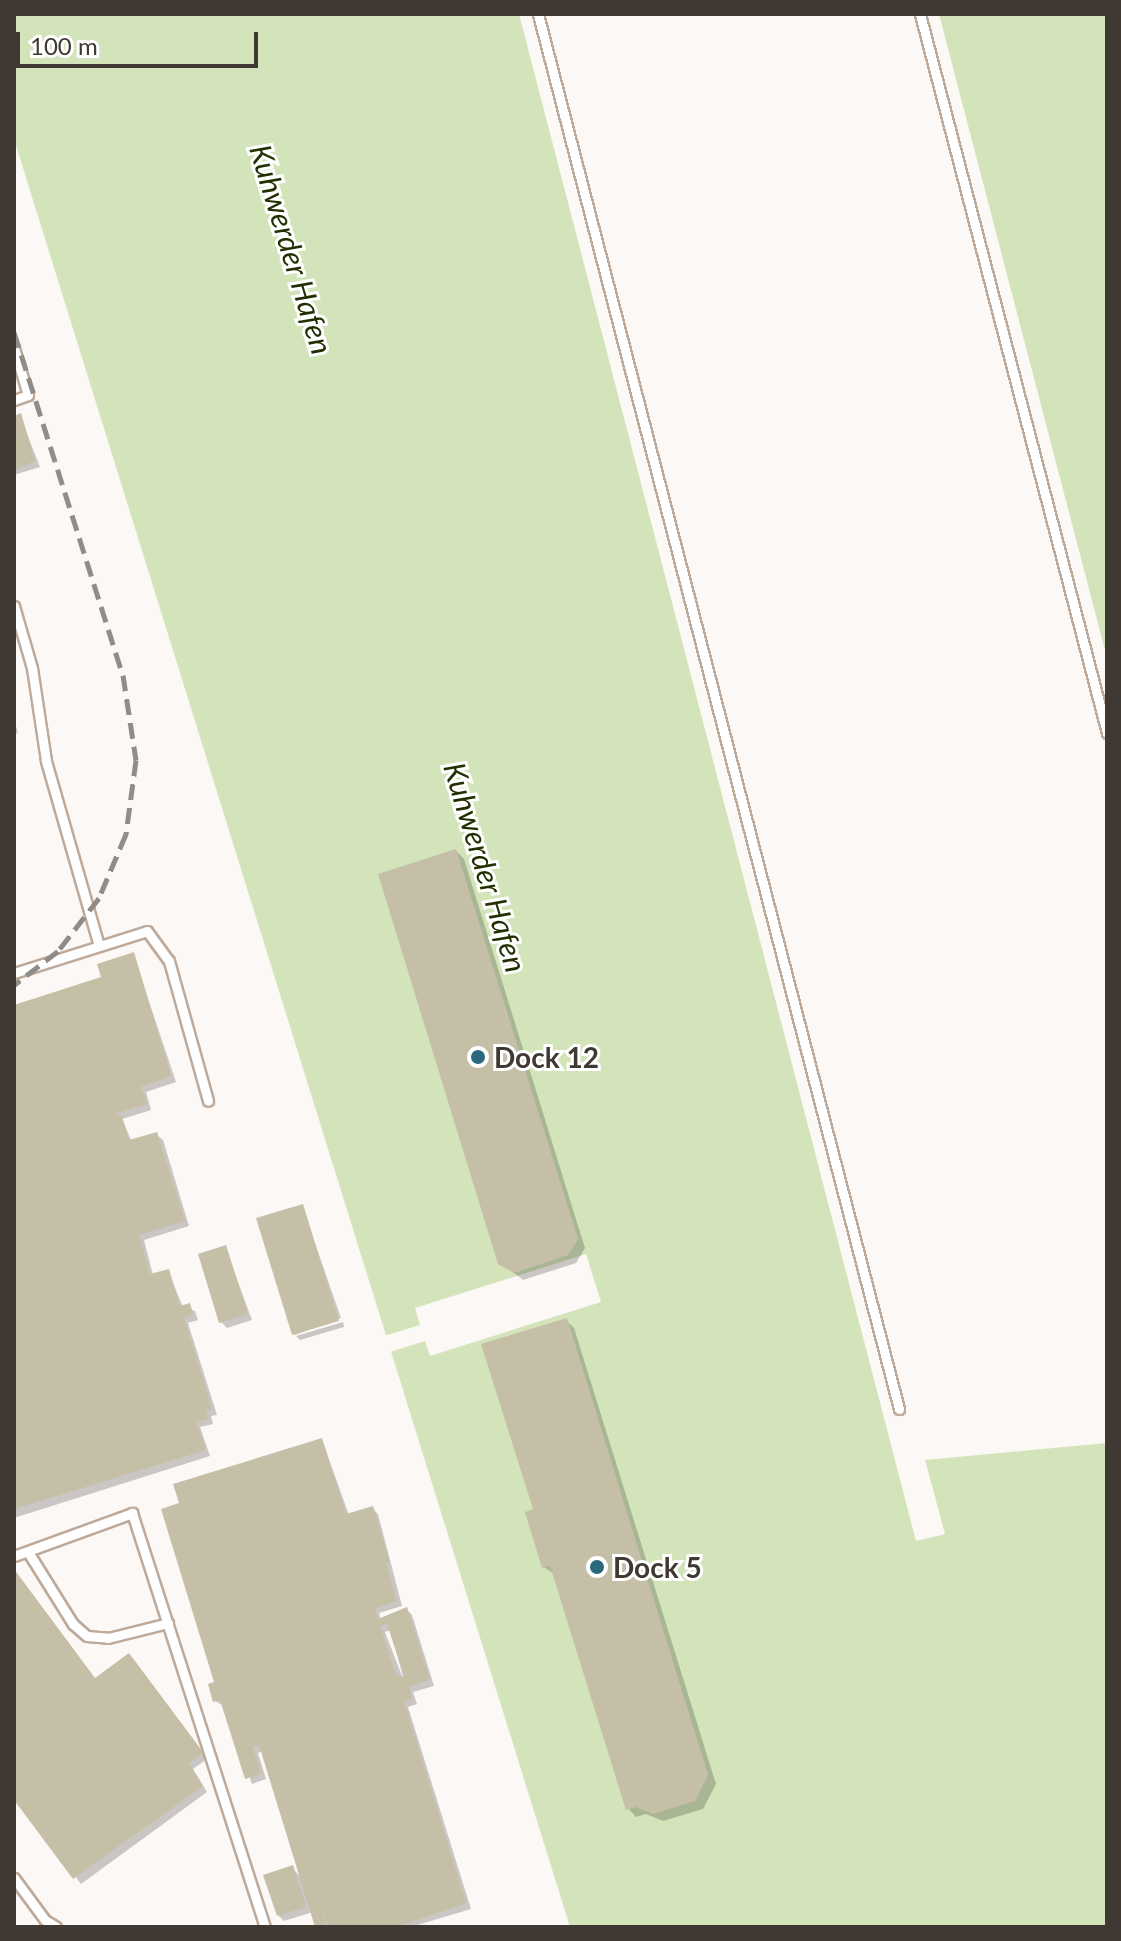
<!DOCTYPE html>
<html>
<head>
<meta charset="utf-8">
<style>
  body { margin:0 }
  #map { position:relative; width:1121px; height:1941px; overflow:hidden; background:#fcf8f5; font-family:Lato,sans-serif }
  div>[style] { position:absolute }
  .water>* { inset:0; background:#d3e4ba }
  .pier>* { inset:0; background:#fcf8f5 }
  .shadow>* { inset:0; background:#0003 }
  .building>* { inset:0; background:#c6bfa8 }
  .roads { filter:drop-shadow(2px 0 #beaa9b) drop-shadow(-2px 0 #beaa9b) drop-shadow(0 2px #beaa9b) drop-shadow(0 -2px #beaa9b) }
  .lane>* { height:9px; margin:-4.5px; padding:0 4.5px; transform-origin:4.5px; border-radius:4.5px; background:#fff }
  .rail>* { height:5px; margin-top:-2.5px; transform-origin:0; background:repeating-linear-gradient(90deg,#928c87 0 16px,transparent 0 24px) }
  .dots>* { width:22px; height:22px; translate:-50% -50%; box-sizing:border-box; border:4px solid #fff; border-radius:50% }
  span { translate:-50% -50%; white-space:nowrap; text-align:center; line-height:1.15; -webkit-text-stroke:6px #fff; paint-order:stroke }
  .poi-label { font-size:28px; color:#403832; font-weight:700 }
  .left { translate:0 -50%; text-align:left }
  .water-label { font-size:30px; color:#212f01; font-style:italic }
  .frame { position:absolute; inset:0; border:16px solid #403832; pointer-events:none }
  .scale { position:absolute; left:16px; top:32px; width:242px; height:36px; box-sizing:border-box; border:4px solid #403832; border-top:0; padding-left:10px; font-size:24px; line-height:28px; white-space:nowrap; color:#403832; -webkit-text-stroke:6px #fff; paint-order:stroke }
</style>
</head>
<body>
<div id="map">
  <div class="water">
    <div style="clip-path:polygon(14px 14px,519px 14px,916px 1541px,945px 1534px,925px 1460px,1107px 1443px,1107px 1927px,570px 1927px,14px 139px)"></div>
    <div style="clip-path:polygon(939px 14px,1107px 14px,1107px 658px)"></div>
  </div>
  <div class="pier">
    <div style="clip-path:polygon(586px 1254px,601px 1302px,430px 1356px,425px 1341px,390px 1352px,384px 1336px,420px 1325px,415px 1308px)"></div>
  </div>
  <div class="shadow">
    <div style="clip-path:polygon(20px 416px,40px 467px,14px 475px,14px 418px)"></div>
    <div style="clip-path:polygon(14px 719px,18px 733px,14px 734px)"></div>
    <div style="clip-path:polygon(456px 851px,464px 859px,585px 1248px,576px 1263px,523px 1280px,500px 1262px)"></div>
    <div style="clip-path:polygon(133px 954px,176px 1082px,146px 1092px,151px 1110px,122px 1119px,132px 1142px,157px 1135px,163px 1140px,189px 1226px,144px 1240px,153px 1275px,168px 1271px,183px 1307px,195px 1311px,198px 1320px,188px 1323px,217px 1415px,211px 1416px,213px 1424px,200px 1427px,210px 1456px,14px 1518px,14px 1005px,104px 979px)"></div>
    <div style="clip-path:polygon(302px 1206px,341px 1318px,295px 1335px,294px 1334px)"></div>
    <div style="clip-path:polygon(225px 1247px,252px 1320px,227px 1328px,221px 1322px)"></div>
    <div style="clip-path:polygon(566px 1320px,574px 1328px,716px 1784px,703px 1809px,663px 1821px,646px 1814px,636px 1817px,628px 1808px,554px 1574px,544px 1567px,535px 1511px)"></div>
    <div style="clip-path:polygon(343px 1322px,344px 1327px,300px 1340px,296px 1336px)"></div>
    <div style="clip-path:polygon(evenodd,322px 1440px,349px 1515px,372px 1508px,378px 1514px,402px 1606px,379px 1613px,381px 1620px,406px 1609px,412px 1615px,434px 1686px,413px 1692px,417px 1704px,408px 1707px,471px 1909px,411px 1927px,317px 1927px,313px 1912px,284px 1921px,278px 1915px,292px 1868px,302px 1878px,263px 1751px,258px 1753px,266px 1779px,252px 1784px,224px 1706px,215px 1701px,217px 1683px,322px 1440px,391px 1630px,404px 1681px,385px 1632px,391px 1630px)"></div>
    <div style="clip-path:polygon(14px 1570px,96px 1680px,134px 1661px,207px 1759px,193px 1769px,207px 1792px,81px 1884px,14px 1796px)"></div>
  </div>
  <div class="building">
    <div style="clip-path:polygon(21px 413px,35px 461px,14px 470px,14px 416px)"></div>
    <div style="clip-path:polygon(456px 849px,578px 1239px,568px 1255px,514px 1273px,498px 1264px,378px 874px)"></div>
    <div style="clip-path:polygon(134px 952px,171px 1076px,141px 1087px,147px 1104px,114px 1114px,122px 1116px,129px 1140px,157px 1132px,185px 1221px,139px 1235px,150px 1274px,169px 1269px,180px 1306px,190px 1303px,193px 1314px,184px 1317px,212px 1409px,206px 1411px,208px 1419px,196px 1422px,206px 1450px,14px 1509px,14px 1005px,101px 977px,97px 964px)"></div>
    <div style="clip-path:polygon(303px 1204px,339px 1321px,292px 1335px,256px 1218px)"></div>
    <div style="clip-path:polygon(226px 1245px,248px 1314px,219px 1323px,198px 1254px)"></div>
    <div style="clip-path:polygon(567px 1318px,708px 1775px,695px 1801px,653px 1814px,636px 1807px,626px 1810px,550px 1566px,542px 1568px,525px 1512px,533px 1509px,481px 1344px)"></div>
    <div style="clip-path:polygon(evenodd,322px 1438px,346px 1514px,373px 1506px,390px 1562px,386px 1563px,397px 1601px,375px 1608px,378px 1619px,407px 1607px,430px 1680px,409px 1687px,412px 1699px,404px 1701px,466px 1903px,397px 1927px,328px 1927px,322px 1908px,326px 1927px,315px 1927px,259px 1745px,253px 1747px,261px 1774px,245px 1779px,220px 1700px,213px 1702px,208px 1684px,214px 1682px,161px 1509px,179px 1503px,173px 1484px,322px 1438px,387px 1624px,404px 1676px,401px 1677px,396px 1675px,380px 1626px,387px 1624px)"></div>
    <div style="clip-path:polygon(14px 1569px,95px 1678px,129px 1653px,203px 1752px,189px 1763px,203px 1786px,73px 1879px,14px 1800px)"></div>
    <div style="clip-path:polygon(293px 1865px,306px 1907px,277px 1916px,263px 1875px)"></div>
  </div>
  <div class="roads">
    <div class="lane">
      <div style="left:538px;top:14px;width:1441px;rotate:75.49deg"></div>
      <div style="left:920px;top:14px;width:743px;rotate:75.42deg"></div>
      <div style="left:14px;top:348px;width:49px;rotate:73.4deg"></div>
      <div style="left:28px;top:395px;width:15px;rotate:160deg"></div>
      <div style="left:14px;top:606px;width:65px;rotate:73.8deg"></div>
      <div style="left:32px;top:668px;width:94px;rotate:81.4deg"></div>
      <div style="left:46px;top:761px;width:192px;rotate:74deg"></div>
      <div style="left:14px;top:973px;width:139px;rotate:-17.5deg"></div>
      <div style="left:147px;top:931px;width:37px;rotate:54deg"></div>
      <div style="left:169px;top:961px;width:145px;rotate:74.4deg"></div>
      <div style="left:28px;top:1552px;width:85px;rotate:58deg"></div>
      <div style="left:73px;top:1624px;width:18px;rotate:41deg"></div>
      <div style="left:87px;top:1636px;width:21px;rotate:5deg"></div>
      <div style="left:108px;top:1638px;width:62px;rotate:-14deg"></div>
      <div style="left:14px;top:1556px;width:126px;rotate:-20deg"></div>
      <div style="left:132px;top:1513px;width:435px;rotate:72.2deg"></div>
      <div style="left:14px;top:1878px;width:52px;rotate:53.6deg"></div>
      <div style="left:45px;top:1920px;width:13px;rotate:32deg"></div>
    </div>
  </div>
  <div class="rail">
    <div style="left:14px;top:332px;width:360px;rotate:72.4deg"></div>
    <div style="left:123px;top:675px;width:86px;rotate:81.3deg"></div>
    <div style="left:136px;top:760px;width:75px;rotate:97.7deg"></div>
    <div style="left:126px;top:834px;width:69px;rotate:112.9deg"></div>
    <div style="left:99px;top:898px;width:67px;rotate:127.7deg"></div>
    <div style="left:58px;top:951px;width:56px;rotate:142.3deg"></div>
  </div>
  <div class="dots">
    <div style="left:478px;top:1057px;background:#2a687e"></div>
    <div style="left:597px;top:1567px;background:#2a687e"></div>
  </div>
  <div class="poi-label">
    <span class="left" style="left:494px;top:1057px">Dock 12</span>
    <span class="left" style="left:613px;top:1567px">Dock 5</span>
  </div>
  <div class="water-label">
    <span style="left:292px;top:249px;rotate:73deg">Kuhwerder Hafen</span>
    <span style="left:486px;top:867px;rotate:73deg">Kuhwerder Hafen</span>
  </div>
  <div class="frame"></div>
  <div class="scale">100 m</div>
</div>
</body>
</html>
